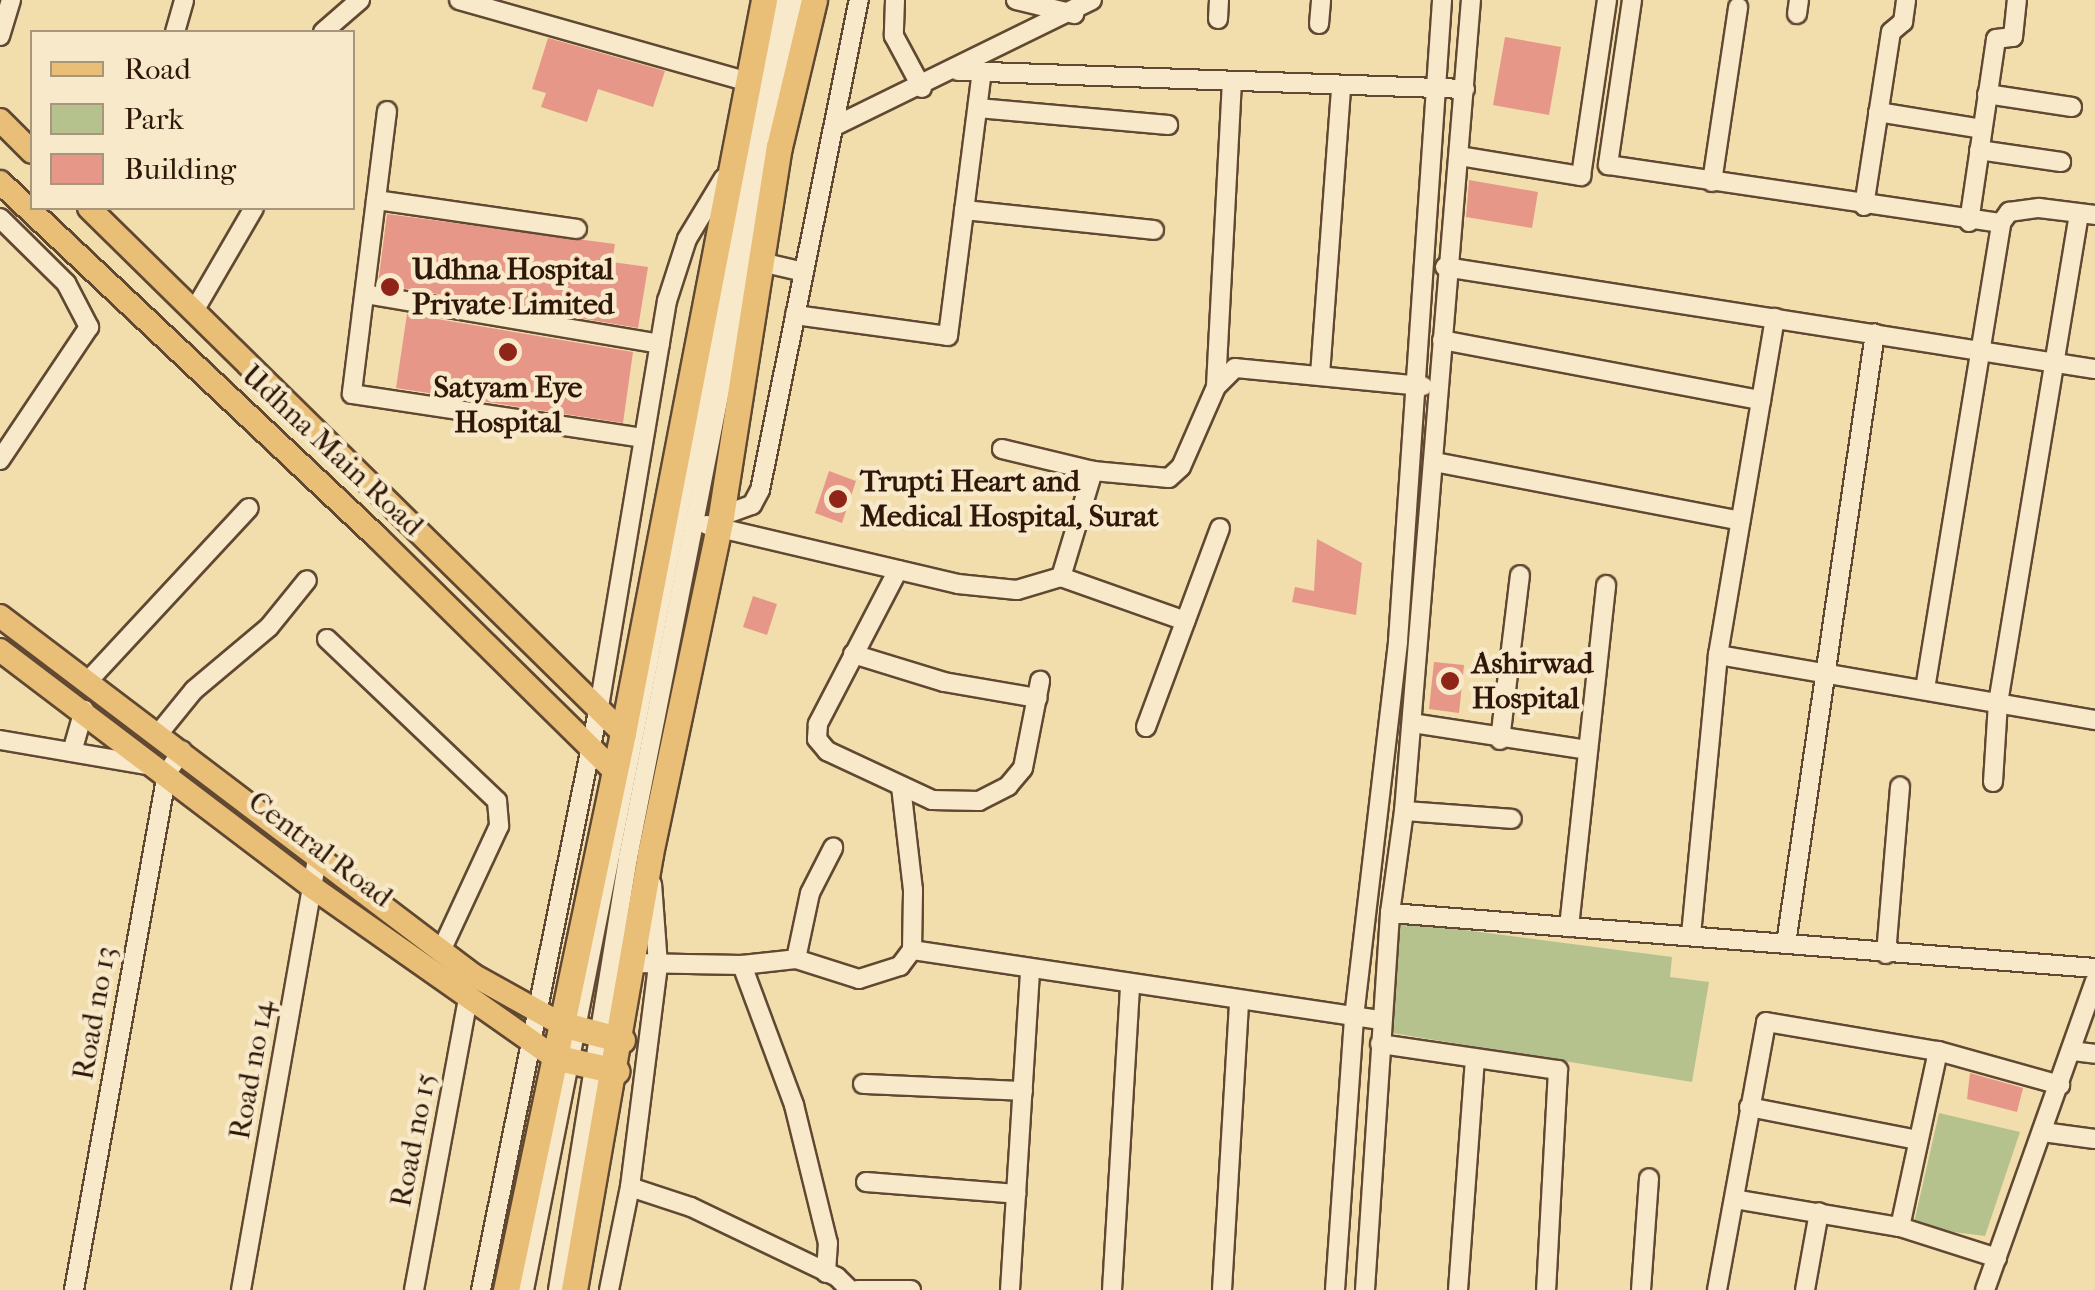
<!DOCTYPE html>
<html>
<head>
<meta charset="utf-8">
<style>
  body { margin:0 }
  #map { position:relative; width:2095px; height:1290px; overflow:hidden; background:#f2ddac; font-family:"IM FELL French Canon",serif }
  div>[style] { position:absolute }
  .green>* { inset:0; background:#b6c28d }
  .building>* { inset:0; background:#e69788 }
  .roads { filter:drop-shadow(2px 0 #604832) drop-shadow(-2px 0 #604832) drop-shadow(0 2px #604832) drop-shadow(0 -2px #604832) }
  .minor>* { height:18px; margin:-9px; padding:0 9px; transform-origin:9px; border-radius:9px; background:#f7e9c9 }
  .major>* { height:22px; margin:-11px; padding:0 11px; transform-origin:11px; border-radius:11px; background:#e9be76 }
  .highway>* { height:25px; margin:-12.5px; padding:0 12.5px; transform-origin:12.5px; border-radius:12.5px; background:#e9be76 }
  .dots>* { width:28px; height:28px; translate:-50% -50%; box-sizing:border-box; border:5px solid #f7e9c9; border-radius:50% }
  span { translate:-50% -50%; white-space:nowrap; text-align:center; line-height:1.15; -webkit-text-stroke:9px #f7e9c9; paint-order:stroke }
  .poi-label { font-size:30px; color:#301709; font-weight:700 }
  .left { translate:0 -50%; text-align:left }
  .street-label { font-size:30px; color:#301709 }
  .legend { position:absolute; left:30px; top:30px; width:325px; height:180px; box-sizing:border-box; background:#f7e9c9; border:2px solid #a7957c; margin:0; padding:12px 18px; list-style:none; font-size:30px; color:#301709 }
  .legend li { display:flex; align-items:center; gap:20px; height:50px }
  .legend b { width:50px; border:2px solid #a7957c }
</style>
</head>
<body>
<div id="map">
  <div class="green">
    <div style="clip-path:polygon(1395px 921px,1672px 957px,1670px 977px,1709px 982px,1692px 1082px,1392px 1033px)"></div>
    <div style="clip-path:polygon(1939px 1113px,2020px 1132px,1985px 1236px,1913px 1227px)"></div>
  </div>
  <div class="building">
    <div style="clip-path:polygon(1505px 37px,1561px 47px,1549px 115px,1493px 105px)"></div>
    <div style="clip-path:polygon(548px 38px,665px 71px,653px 107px,598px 89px,587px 122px,541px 107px,546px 93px,532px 89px)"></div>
    <div style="clip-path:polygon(1469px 180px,1538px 192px,1532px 228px,1466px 217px)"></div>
    <div style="clip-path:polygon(387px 214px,615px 244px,612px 262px,648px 267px,638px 328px,378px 284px)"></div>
    <div style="clip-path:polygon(407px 314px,633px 352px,623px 423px,396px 388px)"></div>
    <div style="clip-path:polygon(829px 471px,856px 481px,842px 523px,815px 513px)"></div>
    <div style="clip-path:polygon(1317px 539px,1362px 563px,1356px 615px,1292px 602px,1295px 587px,1314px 591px)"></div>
    <div style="clip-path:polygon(753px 596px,777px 604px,767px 635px,743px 627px)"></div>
    <div style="clip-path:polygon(1434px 662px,1464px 665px,1459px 713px,1429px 709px)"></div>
    <div style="clip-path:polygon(1970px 1073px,2023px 1088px,2017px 1112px,1967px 1099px)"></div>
  </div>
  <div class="roads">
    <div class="minor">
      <div style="left:459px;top:0;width:300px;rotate:15.8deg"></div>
      <div style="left:895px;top:0;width:36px;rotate:92deg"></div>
      <div style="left:894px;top:36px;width:59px;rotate:61.7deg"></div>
      <div style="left:1016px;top:0;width:60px;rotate:13.6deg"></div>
      <div style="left:1632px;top:0;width:167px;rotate:98.3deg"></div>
      <div style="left:1608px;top:165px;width:397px;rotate:8.4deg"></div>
      <div style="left:1797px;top:14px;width:14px;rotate:-82deg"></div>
      <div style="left:1218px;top:19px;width:19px;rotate:-87deg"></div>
      <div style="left:1319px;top:24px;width:24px;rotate:-85deg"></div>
      <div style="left:175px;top:32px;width:33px;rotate:-74deg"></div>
      <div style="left:323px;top:32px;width:49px;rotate:-40.9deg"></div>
      <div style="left:0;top:36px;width:38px;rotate:-73deg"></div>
      <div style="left:958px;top:71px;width:507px;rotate:2.03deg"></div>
      <div style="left:1987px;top:94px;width:86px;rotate:8.7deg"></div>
      <div style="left:978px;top:108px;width:191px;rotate:5.1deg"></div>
      <div style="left:387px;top:111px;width:285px;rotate:97.1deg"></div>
      <div style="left:352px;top:394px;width:293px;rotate:8.6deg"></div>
      <div style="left:1878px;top:112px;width:105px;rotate:9.3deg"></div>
      <div style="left:835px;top:126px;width:286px;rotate:-26.1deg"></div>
      <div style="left:1979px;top:150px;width:83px;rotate:8.3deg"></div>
      <div style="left:1460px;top:156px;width:123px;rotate:9.4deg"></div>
      <div style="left:1581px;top:176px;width:178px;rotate:-81.6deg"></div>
      <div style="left:1712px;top:182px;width:177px;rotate:-81.5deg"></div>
      <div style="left:376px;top:200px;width:203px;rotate:8.2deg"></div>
      <div style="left:1864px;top:206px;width:176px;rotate:-81.2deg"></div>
      <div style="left:1891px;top:32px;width:16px;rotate:-40deg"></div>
      <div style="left:1903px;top:22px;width:22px;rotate:-82deg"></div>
      <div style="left:964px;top:210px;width:191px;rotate:6deg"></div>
      <div style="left:0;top:218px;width:93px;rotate:44.6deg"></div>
      <div style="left:66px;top:283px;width:50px;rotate:62.4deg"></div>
      <div style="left:89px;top:327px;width:160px;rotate:123.8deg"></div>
      <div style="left:1969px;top:222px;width:185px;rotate:-81.6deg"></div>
      <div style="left:1996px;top:39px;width:17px;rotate:-7deg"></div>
      <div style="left:2013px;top:37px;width:37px;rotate:-84deg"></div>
      <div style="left:761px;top:262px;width:44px;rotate:13.1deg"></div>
      <div style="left:1445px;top:267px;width:658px;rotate:8.92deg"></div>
      <div style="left:365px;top:294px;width:299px;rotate:9.6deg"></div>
      <div style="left:194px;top:311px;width:119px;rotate:-59.8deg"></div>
      <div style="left:795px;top:315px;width:154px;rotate:7.8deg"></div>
      <div style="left:948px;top:336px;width:266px;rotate:-82.7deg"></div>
      <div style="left:1442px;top:340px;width:325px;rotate:10.7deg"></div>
      <div style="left:1320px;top:375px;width:288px;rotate:-85.8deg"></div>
      <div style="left:1216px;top:386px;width:303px;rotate:-87deg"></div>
      <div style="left:1002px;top:449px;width:94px;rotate:13.6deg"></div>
      <div style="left:1093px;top:471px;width:76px;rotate:5.3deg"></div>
      <div style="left:1169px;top:478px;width:16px;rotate:-43deg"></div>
      <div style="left:1181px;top:467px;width:87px;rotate:-66.4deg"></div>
      <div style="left:1216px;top:387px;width:27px;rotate:-45deg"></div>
      <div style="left:1235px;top:368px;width:189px;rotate:5.5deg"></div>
      <div style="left:1435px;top:462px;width:311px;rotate:10.9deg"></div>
      <div style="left:721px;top:516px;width:33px;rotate:-20deg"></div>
      <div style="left:752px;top:505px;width:17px;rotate:-62deg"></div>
      <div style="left:760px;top:490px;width:500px;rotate:-78.6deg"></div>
      <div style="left:707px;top:525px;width:258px;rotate:13.2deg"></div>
      <div style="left:958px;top:584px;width:59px;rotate:5.8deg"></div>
      <div style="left:1017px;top:590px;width:46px;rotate:-16.5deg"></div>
      <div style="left:1061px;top:577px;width:132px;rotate:19.5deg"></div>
      <div style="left:898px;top:570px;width:174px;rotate:117.5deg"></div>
      <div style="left:818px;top:724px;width:15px;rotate:94deg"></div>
      <div style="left:817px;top:739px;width:16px;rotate:50deg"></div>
      <div style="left:827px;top:751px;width:116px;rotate:25deg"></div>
      <div style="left:932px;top:800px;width:47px;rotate:1.2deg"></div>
      <div style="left:979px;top:801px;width:33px;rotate:-27deg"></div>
      <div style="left:1008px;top:786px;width:23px;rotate:-50deg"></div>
      <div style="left:1023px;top:768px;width:89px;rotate:-78.9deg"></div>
      <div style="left:1061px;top:577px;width:111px;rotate:-73.2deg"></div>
      <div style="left:327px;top:639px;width:235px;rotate:43.6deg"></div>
      <div style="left:497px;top:801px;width:25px;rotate:85deg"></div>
      <div style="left:499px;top:826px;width:138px;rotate:114.9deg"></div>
      <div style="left:853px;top:654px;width:95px;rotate:17.1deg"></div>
      <div style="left:944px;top:682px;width:95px;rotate:9.7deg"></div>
      <div style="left:1718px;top:655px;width:383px;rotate:9.8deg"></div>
      <div style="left:88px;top:681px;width:236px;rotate:-47.1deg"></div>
      <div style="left:1925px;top:689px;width:472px;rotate:-80.7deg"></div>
      <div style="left:2001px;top:223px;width:14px;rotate:-54deg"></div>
      <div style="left:2009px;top:212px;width:30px;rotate:-8deg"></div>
      <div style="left:2039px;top:208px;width:56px;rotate:7.1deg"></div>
      <div style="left:1412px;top:723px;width:178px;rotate:8.7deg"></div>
      <div style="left:1146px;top:727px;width:212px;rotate:-69.6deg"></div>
      <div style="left:159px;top:733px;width:55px;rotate:-50.9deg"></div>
      <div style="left:194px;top:690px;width:98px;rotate:-40deg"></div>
      <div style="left:269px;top:627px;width:60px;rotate:-51deg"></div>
      <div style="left:0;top:740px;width:154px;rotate:9.7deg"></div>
      <div style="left:1500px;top:740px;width:166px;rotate:-83.1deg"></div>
      <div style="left:72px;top:752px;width:44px;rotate:-74.1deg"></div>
      <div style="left:1993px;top:782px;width:79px;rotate:-86.4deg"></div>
      <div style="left:1998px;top:703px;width:496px;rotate:-80.6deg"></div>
      <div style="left:1404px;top:811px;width:108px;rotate:4.2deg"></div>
      <div style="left:1390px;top:913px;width:707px;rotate:4.46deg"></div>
      <div style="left:1569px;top:927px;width:344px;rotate:-83.8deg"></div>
      <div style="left:1691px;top:935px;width:281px;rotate:-84.5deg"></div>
      <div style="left:1718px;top:655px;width:342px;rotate:-80.4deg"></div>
      <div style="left:1786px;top:944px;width:617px;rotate:-81.71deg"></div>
      <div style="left:912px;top:950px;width:475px;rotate:8.5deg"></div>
      <div style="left:1886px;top:954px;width:168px;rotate:-85.2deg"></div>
      <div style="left:796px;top:959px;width:67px;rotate:-78deg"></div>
      <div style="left:810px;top:893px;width:51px;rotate:-62.9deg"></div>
      <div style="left:633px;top:963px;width:109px;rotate:1.1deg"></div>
      <div style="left:742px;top:965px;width:54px;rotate:-6.3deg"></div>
      <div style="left:796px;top:959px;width:66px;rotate:17.6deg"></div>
      <div style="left:859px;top:979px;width:43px;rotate:-17.6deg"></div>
      <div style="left:900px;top:966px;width:20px;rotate:-53deg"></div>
      <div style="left:912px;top:950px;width:60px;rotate:-89deg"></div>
      <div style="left:913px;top:890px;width:105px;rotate:-96.6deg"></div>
      <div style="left:742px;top:965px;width:149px;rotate:69.6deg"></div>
      <div style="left:794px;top:1105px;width:142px;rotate:76.2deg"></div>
      <div style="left:828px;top:1243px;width:30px;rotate:94deg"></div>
      <div style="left:1380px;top:1044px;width:180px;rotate:8.3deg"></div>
      <div style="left:1558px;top:1070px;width:220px;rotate:93.1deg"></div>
      <div style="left:2072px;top:1051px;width:23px;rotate:7deg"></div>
      <div style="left:863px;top:1084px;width:160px;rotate:2.5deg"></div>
      <div style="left:1749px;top:1107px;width:171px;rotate:11.1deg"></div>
      <div style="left:2043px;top:1132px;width:52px;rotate:7.7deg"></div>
      <div style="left:866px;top:1182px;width:151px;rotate:4.5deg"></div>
      <div style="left:630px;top:1187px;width:64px;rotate:18.2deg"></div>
      <div style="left:691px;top:1207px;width:162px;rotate:25.6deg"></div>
      <div style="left:837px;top:1277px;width:18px;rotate:45deg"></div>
      <div style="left:1734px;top:1199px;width:168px;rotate:9.6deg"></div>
      <div style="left:1900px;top:1227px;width:102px;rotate:17.7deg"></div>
      <div style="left:1900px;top:1227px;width:180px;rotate:-77.8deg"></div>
      <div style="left:74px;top:1290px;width:525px;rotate:-79.8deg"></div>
      <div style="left:167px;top:773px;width:27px;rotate:-56deg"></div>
      <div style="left:241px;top:1290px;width:438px;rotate:-80deg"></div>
      <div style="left:414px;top:1290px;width:296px;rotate:-79.5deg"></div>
      <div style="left:481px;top:1290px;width:595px;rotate:-78.56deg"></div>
      <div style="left:599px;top:707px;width:412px;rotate:-80.5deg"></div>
      <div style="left:667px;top:301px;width:65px;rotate:-72.1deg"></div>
      <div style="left:687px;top:239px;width:71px;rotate:-58.8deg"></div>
      <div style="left:524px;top:1290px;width:1315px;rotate:-78.78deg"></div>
      <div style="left:558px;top:1290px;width:438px;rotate:-80.8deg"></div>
      <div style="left:628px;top:858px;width:874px;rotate:-78.86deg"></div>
      <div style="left:609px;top:1290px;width:105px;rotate:-78.5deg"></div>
      <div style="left:630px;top:1187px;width:224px;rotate:-82.8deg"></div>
      <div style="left:658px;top:965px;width:81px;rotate:-94.2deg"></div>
      <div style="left:857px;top:1290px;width:54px"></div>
      <div style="left:1010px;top:1290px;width:320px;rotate:-86.4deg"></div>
      <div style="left:1112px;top:1290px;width:305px;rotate:-86.6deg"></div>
      <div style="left:1222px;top:1290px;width:289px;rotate:-86.6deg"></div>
      <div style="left:1335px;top:1290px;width:274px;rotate:-86deg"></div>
      <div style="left:1354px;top:1017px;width:379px;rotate:-83.3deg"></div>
      <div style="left:1398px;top:641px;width:643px;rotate:-86.07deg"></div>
      <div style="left:1365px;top:1290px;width:378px;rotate:-86.2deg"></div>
      <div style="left:1390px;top:913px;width:103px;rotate:-82.2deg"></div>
      <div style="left:1404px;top:811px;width:814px;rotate:-85.28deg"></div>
      <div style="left:1458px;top:1290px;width:230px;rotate:-85.8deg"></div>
      <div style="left:1641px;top:1290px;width:112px;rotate:-85.9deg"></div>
      <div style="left:1717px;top:1290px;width:272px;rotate:-79.6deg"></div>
      <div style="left:1766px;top:1022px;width:174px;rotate:9.6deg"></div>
      <div style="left:1938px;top:1051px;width:127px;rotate:15.6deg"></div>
      <div style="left:1805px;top:1290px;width:79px;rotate:-79.8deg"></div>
      <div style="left:1985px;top:1290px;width:328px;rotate:-70.4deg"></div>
    </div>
    <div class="major">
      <div style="left:0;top:120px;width:45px;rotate:45deg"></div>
      <div style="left:0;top:182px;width:518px;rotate:43.28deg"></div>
      <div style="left:377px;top:537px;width:334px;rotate:44.6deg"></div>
      <div style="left:89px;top:208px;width:749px;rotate:44.51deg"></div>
      <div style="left:0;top:616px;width:594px;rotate:37.2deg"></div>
      <div style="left:473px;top:975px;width:101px;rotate:29.1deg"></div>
      <div style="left:0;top:650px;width:392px;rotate:37.2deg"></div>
      <div style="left:312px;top:887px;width:296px;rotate:35.1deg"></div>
    </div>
    <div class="highway">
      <div style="left:561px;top:1024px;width:63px;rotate:14.7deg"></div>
      <div style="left:554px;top:1057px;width:64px;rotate:12.7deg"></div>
      <div style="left:506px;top:1290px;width:569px;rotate:-78.14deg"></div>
      <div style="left:623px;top:733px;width:746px;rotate:-79.11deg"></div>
      <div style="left:574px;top:1290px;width:443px;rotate:-80.1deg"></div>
      <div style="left:650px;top:854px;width:345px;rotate:-78.1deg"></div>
      <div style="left:721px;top:516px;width:374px;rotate:-81.1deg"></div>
      <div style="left:779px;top:147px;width:151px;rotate:-76.6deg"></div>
    </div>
  </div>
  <div class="dots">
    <div style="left:390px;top:287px;background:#8f2418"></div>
    <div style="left:508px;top:352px;background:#8f2418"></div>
    <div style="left:838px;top:499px;background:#8f2418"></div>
    <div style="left:1450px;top:681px;background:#8f2418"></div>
  </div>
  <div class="poi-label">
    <span class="left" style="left:412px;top:287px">Udhna Hospital<br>Private Limited</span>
    <span style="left:508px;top:405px">Satyam Eye<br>Hospital</span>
    <span class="left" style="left:860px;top:499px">Trupti Heart and<br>Medical Hospital, Surat</span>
    <span class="left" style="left:1472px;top:681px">Ashirwad<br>Hospital</span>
  </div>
  <div class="street-label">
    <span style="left:332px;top:451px;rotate:43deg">Udhna Main Road</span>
    <span style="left:320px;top:850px;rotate:37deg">Central Road</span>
    <span style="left:95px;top:1013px;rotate:-80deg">Road no 13</span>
    <span style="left:252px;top:1070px;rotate:-80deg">Road no 14</span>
    <span style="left:414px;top:1140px;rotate:-79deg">Road no 15</span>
  </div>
  <ul class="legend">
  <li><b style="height:12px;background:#e9be76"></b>Road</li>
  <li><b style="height:28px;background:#b6c28d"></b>Park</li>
  <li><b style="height:28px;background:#e69788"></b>Building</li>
  </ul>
</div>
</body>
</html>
